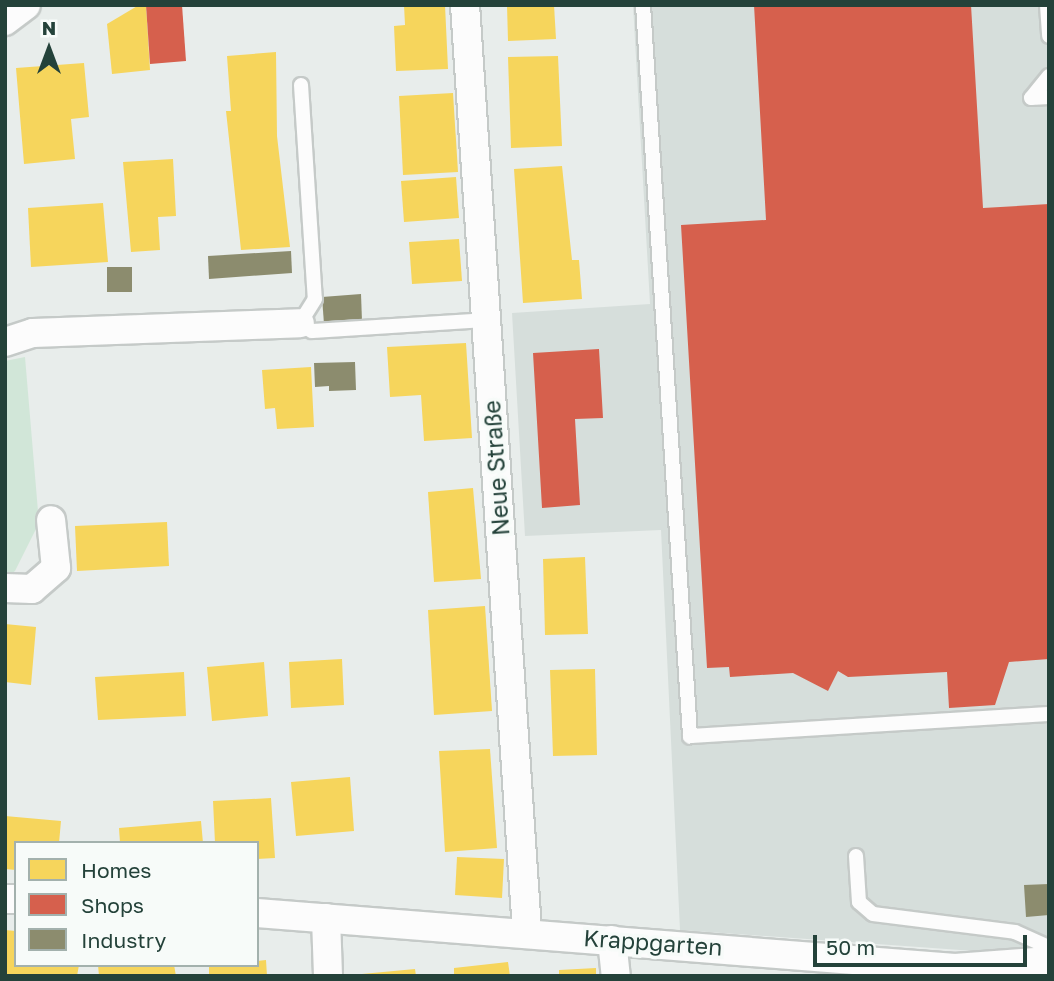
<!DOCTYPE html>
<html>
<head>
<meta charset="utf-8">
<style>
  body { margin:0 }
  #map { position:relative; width:1054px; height:981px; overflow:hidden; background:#e8edeb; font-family:"Golos Text",sans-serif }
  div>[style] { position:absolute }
  .built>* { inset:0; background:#d6dedb }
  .green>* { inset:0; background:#d1e6d8 }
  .homes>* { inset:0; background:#f6d55c }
  .shops>* { inset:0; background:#d6604d }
  .industry>* { inset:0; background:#8c8c6e }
  .roads { filter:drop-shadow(2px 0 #c5cac8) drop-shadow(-2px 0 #c5cac8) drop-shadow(0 2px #c5cac8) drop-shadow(0 -2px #c5cac8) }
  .lane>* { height:14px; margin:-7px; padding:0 7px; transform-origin:7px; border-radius:7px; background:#fcfcfc }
  .street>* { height:28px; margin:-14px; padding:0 14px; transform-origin:14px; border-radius:14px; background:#fcfcfc }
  span { translate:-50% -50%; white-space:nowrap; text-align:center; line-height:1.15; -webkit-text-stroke:7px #f7fbf9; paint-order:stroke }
  .street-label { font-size:23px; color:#24423a }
  .frame { position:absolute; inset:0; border:7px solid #24423a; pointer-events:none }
  .legend { position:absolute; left:14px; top:841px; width:245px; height:126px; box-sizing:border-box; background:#f7fbf9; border:2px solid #a3b1ad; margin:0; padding:9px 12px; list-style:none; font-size:21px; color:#24423a }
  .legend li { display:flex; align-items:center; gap:14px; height:35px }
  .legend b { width:35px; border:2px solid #a3b1ad }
  .north { position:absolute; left:14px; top:14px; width:70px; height:70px; -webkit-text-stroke:5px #f7fbf9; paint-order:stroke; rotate:0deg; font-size:19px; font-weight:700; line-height:28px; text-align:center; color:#24423a }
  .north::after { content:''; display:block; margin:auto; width:24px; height:32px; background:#24423a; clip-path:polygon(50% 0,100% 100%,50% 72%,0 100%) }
  .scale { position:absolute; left:813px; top:935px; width:214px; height:32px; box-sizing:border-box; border:4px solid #24423a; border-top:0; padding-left:9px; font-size:21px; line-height:24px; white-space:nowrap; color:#24423a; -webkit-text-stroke:5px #f7fbf9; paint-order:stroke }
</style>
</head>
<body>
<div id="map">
  <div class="built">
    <div style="clip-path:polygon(633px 5px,1049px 5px,1049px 949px,1016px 954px,680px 930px,661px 530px,525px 536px,512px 313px,650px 304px)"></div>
  </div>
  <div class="green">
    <div style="clip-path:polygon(25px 357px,39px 523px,15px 571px,5px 578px,5px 361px)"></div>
  </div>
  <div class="homes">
    <div style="clip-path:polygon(139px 5px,146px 5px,150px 70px,112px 74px,107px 24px)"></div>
    <div style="clip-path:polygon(404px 5px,445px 5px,448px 69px,396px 71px,394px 26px,405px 25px)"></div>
    <div style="clip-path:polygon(507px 5px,554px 5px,556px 39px,508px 41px)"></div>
    <div style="clip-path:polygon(276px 52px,277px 136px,290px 247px,241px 250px,226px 111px,231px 111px,227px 56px)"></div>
    <div style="clip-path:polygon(558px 56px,562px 146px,511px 148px,508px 57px)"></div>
    <div style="clip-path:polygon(84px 63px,89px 117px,71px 119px,75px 159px,24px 164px,16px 68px)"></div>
    <div style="clip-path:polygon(453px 93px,458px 172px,403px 175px,399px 96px)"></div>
    <div style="clip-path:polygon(173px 159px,176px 216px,158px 217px,160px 250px,131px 252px,123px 162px)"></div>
    <div style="clip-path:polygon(562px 166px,572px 260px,579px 260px,582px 299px,523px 303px,514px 169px)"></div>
    <div style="clip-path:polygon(456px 177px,459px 218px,404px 222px,401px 181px)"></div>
    <div style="clip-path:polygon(103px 203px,108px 262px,31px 267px,28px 208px)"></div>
    <div style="clip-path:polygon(459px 239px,462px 281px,412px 284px,409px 242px)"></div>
    <div style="clip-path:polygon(466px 343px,472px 438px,424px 441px,421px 395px,390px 397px,387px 347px)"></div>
    <div style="clip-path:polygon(311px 367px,314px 427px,277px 429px,275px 408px,265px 409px,262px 370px)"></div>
    <div style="clip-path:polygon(473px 488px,481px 579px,434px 582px,428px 492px)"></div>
    <div style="clip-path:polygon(167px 522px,169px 566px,77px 571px,75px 526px)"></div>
    <div style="clip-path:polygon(585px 557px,588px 634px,545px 635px,543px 559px)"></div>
    <div style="clip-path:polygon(485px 606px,492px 711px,434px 715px,428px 610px)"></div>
    <div style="clip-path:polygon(5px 624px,36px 627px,31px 685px,5px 682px)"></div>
    <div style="clip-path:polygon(342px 659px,344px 705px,291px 708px,289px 662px)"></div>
    <div style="clip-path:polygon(264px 662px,268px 716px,212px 721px,207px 667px)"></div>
    <div style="clip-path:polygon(595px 669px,597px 755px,553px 756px,550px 670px)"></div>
    <div style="clip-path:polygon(184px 672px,186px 716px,98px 720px,95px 677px)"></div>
    <div style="clip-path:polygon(490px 749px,497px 848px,445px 852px,439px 751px)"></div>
    <div style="clip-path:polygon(350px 777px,354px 831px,296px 836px,291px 782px)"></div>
    <div style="clip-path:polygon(271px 798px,275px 858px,257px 859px,257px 843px,215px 843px,213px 801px)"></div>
    <div style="clip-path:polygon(5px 816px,61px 821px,59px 843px,16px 843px,16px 870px,5px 869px)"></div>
    <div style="clip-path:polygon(201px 821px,203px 843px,120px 843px,119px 828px)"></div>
    <div style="clip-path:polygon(457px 857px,504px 859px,502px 898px,455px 895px)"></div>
    <div style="clip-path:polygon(5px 930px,16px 931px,16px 965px,79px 965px,77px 976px,5px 976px)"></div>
    <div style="clip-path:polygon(266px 960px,267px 976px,209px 976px,209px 965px,257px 965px,257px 961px)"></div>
    <div style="clip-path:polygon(508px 962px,510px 976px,454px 976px,454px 968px)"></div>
    <div style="clip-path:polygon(98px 965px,174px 965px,176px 976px,99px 976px)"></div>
    <div style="clip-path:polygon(596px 968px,596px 976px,559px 976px,559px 970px)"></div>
    <div style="clip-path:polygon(415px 969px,416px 976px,362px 976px,362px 974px)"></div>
  </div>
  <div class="shops">
    <div style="clip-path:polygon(146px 5px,182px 5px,186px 61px,150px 64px)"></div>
    <div style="clip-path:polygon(754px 5px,971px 5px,983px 208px,1049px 204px,1049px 659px,1009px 662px,995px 705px,949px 708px,947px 672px,848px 677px,838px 671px,828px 691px,793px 673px,730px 677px,729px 667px,707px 668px,681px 225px,766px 220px)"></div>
    <div style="clip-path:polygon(599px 349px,603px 418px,575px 419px,580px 505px,542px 508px,533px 353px)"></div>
  </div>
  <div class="industry">
    <div style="clip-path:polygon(291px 251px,292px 273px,209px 279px,208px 256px)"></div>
    <div style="clip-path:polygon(107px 267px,132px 267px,132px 292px,107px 292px)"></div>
    <div style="clip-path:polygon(361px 294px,362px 321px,324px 324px,322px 297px)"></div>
    <div style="clip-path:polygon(355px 362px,356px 390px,329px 391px,329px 386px,315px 387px,314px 363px)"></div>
    <div style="clip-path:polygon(1049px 884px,1049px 915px,1026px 917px,1024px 885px)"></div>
  </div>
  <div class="roads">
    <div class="lane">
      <div style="left:643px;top:5px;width:733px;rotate:86.32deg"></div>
      <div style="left:690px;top:736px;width:360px;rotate:-3.5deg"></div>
      <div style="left:1047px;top:5px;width:31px;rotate:86deg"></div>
      <div style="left:1049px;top:76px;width:28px;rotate:129deg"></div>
      <div style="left:1031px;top:98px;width:18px;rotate:-3deg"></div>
      <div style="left:301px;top:85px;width:214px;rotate:86.3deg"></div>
      <div style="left:315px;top:299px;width:28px;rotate:122deg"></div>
      <div style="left:300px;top:323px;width:14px;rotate:34deg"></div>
      <div style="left:312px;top:331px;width:174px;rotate:-3.6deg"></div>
      <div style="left:856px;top:856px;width:46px;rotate:86.3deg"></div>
      <div style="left:859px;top:902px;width:18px;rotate:41deg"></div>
      <div style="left:873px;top:914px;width:143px;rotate:7.2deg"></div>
      <div style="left:1015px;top:932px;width:37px;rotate:24deg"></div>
    </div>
    <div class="street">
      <div style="left:465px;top:5px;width:929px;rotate:86.17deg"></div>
      <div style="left:5px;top:21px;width:26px;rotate:-37deg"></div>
      <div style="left:5px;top:342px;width:29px;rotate:-18deg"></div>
      <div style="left:33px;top:333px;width:267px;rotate:-2.1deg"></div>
      <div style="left:5px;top:588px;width:27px;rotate:2deg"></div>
      <div style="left:32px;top:589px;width:32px;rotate:-41deg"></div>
      <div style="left:56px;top:568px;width:48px;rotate:-95.9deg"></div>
      <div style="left:5px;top:899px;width:11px"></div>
      <div style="left:257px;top:913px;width:700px;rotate:4.51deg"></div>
      <div style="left:955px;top:968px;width:94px;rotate:-4.3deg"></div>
      <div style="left:326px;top:918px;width:58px;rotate:88deg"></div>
      <div style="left:612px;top:940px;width:36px;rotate:84deg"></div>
    </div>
  </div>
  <div class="street-label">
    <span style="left:496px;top:468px;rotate:-94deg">Neue Straße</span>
    <span style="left:653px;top:942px;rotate:4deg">Krappgarten</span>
  </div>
  <div class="frame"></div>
  <ul class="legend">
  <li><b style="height:19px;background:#f6d55c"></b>Homes</li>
  <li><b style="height:19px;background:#d6604d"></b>Shops</li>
  <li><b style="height:19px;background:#8c8c6e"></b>Industry</li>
  </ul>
  <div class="north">N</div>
  <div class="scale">50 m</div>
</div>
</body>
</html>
